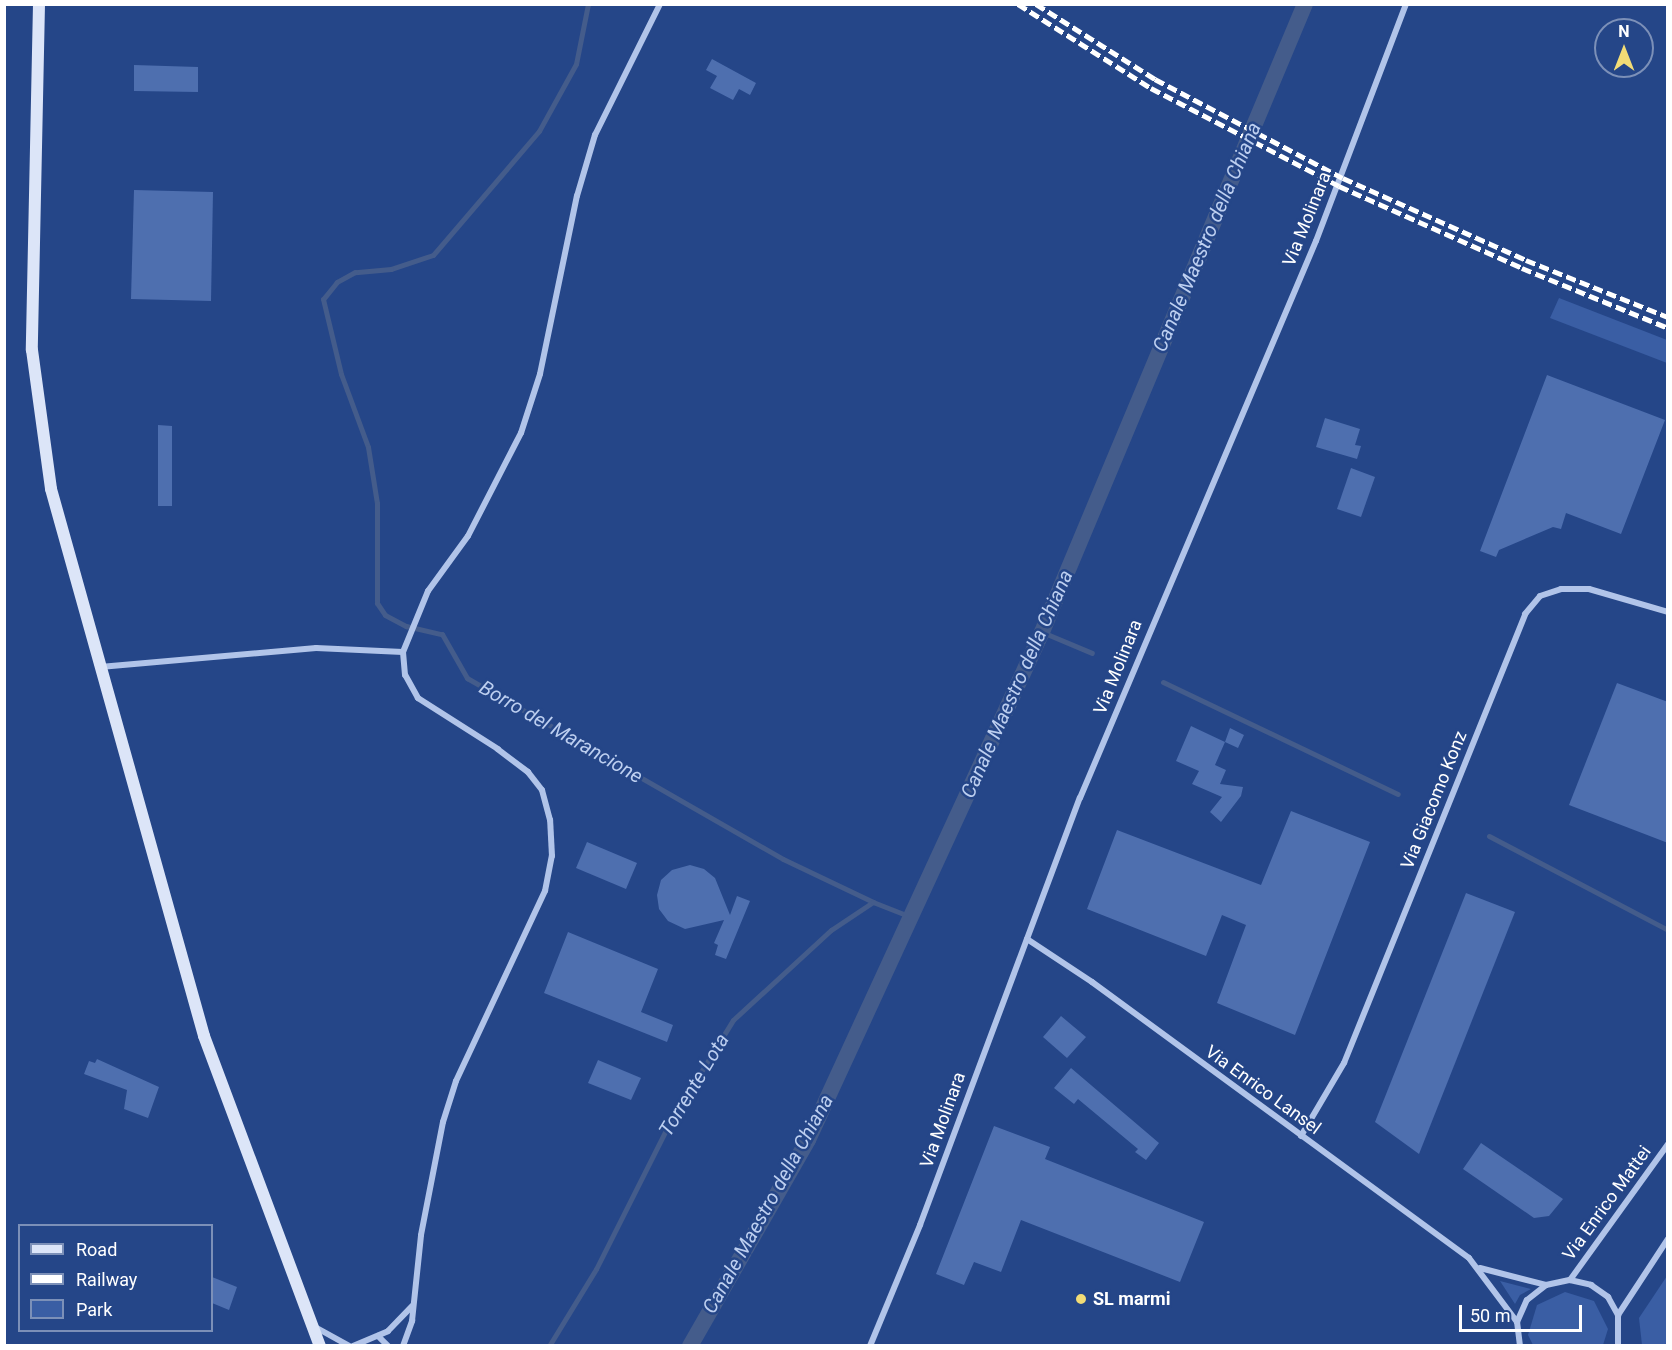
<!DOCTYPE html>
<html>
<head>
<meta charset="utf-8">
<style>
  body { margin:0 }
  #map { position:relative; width:1672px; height:1350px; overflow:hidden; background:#254688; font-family:Roboto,sans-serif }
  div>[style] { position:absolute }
  .green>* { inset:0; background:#3a5ea4 }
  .stream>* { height:5px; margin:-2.5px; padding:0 2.5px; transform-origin:2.5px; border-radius:2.5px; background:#445c8b }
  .canal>* { height:16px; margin:-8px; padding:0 8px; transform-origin:8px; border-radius:8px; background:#445c8b }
  .building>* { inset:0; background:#4e6faf }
  .minor>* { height:6px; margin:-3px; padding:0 3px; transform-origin:3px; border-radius:3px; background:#b1c4e9 }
  .secondary>* { height:12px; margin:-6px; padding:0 6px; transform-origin:6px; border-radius:6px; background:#dce5f8 }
  .rail>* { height:4.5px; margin-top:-2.25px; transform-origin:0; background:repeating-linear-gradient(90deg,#fff 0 10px,transparent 0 14.5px) }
  .dots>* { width:16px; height:16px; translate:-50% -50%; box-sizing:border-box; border:3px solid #254688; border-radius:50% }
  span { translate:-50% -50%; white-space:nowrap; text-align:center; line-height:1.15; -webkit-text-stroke:5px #254688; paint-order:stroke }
  .street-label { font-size:18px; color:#fff }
  .poi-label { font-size:18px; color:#fff; font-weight:700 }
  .left { translate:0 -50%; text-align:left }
  .water-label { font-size:20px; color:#bdcff0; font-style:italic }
  .frame { position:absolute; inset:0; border:6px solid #fff; pointer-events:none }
  .legend { position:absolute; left:18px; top:1224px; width:195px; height:108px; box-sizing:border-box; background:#254688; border:2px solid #7c90b8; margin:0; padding:8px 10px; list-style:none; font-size:18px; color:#fff }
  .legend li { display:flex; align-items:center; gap:12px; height:30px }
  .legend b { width:30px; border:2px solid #7c90b8 }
  .north { position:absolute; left:1594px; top:18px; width:60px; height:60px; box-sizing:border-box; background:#254688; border:2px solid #7c90b8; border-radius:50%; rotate:0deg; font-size:16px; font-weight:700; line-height:24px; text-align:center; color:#fff }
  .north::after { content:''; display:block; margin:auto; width:21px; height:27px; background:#f2dc76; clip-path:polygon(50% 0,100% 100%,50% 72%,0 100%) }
  .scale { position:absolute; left:1459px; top:1305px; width:123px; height:27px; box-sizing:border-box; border:3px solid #fff; border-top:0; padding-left:8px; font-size:18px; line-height:21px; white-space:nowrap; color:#fff; -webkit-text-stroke:4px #254688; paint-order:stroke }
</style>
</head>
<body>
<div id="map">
  <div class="green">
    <div style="clip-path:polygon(1559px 298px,1667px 340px,1667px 363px,1550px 318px)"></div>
    <div style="clip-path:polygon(1667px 1276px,1667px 1345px,1642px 1345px,1639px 1318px)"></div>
    <div style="clip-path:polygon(1500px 1281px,1531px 1289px,1520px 1295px,1515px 1304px)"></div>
    <div style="clip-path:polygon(1565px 1292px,1594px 1301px,1608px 1329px,1603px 1345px,1533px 1345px,1528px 1335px,1537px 1305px)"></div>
  </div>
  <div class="stream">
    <div style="left:588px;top:4px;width:61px;rotate:101.3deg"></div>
    <div style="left:576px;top:64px;width:77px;rotate:118.9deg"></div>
    <div style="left:539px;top:131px;width:163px;rotate:130.5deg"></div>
    <div style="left:433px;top:255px;width:44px;rotate:161.6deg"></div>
    <div style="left:391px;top:269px;width:36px;rotate:175deg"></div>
    <div style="left:355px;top:272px;width:21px;rotate:151deg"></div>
    <div style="left:337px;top:282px;width:22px;rotate:129deg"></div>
    <div style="left:323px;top:299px;width:77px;rotate:76.5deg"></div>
    <div style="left:341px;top:374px;width:78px;rotate:69.7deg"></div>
    <div style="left:368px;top:447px;width:57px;rotate:80.9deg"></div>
    <div style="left:377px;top:503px;width:100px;rotate:90deg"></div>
    <div style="left:377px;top:603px;width:14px;rotate:56deg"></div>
    <div style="left:385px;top:615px;width:24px;rotate:28deg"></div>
    <div style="left:406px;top:626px;width:37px;rotate:13deg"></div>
    <div style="left:442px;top:634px;width:51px;rotate:60.4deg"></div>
    <div style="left:467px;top:678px;width:364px;rotate:29.8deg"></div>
    <div style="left:783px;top:859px;width:100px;rotate:25.5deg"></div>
    <div style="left:1042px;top:632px;width:54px;rotate:22.8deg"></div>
    <div style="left:1163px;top:682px;width:260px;rotate:25.5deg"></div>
    <div style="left:1489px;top:836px;width:202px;rotate:27.7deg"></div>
    <div style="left:549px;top:1346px;width:90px;rotate:-58.6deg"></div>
    <div style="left:596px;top:1269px;width:162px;rotate:-63.3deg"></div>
    <div style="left:669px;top:1124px;width:122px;rotate:-58.4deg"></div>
    <div style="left:733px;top:1020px;width:133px;rotate:-42.6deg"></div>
    <div style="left:831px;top:930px;width:50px;rotate:-33.7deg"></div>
    <div style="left:873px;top:902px;width:41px;rotate:21.5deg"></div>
  </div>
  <div class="canal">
    <div style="left:690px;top:1346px;width:237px;rotate:-60.2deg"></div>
    <div style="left:808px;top:1140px;width:559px;rotate:-65.27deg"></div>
    <div style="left:1042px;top:632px;width:681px;rotate:-67.28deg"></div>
  </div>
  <div class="building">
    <div style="clip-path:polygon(712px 59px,756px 83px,750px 95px,739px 89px,733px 100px,710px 88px,717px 76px,706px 70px)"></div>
    <div style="clip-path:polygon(134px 65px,198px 67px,198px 92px,134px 91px)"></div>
    <div style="clip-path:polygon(134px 190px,213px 192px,211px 301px,131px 299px)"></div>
    <div style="clip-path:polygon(1547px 375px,1665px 420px,1621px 534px,1566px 513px,1561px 529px,1553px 527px,1499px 550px,1496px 557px,1480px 551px)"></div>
    <div style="clip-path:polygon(1325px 418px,1360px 429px,1355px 445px,1361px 446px,1357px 459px,1316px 447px)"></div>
    <div style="clip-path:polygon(158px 425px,172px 426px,172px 506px,158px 506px)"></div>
    <div style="clip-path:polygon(1351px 468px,1375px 477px,1361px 517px,1337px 509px)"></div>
    <div style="clip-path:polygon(1617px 683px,1668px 702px,1668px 843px,1569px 805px)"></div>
    <div style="clip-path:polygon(1191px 726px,1225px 742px,1230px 728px,1244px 735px,1238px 748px,1225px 742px,1215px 765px,1226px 770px,1220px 784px,1243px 787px,1241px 796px,1221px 822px,1210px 812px,1222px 797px,1192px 784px,1199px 771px,1176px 761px)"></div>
    <div style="clip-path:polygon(1291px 811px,1370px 842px,1295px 1035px,1217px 1003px,1246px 925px,1222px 915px,1206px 956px,1087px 909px,1117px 830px,1261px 885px)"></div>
    <div style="clip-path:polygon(587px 842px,637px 863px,626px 889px,576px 868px)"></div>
    <div style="clip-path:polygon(690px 865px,704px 869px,715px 878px,730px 915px,737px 896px,750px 901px,726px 959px,715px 955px,718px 945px,714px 943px,724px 920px,685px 929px,668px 921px,659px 909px,657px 895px,661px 880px,672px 870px)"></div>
    <div style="clip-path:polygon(1466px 893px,1515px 912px,1419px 1154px,1375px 1122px)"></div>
    <div style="clip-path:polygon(568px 932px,658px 969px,641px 1012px,673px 1025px,667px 1042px,544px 993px)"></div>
    <div style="clip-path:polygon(1061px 1016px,1086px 1037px,1067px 1058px,1043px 1037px)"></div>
    <div style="clip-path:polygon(97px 1059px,159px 1087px,148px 1118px,124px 1109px,127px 1090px,84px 1074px,89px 1061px,95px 1063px)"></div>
    <div style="clip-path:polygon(598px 1060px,641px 1078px,631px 1100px,588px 1083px)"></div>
    <div style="clip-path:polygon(1071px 1068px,1159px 1143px,1146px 1160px,1135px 1152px,1138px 1149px,1078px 1099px,1074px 1104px,1054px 1088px)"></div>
    <div style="clip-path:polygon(994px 1126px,1050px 1147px,1045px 1159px,1204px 1222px,1180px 1282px,1021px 1220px,1001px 1272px,974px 1262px,964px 1285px,936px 1274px)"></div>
    <div style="clip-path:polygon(1481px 1143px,1563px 1199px,1549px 1216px,1534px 1218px,1463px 1169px)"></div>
    <div style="clip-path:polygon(212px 1277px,237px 1287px,229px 1310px,212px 1303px)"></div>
  </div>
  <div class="minor">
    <div style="left:100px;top:667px;width:217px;rotate:-5deg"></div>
    <div style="left:316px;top:648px;width:87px;rotate:2.6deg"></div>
    <div style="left:1027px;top:939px;width:78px;rotate:33.5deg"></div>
    <div style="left:1092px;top:982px;width:467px;rotate:36.2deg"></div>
    <div style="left:1469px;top:1258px;width:80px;rotate:53.1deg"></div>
    <div style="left:1301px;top:1136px;width:85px;rotate:-59.5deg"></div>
    <div style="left:1344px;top:1063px;width:484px;rotate:-68deg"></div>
    <div style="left:1525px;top:614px;width:23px;rotate:-50deg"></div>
    <div style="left:1540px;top:596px;width:22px;rotate:-18deg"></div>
    <div style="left:1561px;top:589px;width:28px"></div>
    <div style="left:1589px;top:589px;width:82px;rotate:16.2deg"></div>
    <div style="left:1480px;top:1268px;width:68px;rotate:14.4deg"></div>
    <div style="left:1570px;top:1280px;width:168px;rotate:-54.2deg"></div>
    <div style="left:1618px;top:1315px;width:91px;rotate:-56.7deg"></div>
    <div style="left:315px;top:1327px;width:39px;rotate:29deg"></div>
    <div style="left:378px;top:1336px;width:14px;rotate:45deg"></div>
    <div style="left:353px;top:1346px;width:38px;rotate:-23deg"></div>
    <div style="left:388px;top:1331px;width:35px;rotate:-46deg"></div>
    <div style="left:403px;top:1346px;width:27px;rotate:-70deg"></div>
    <div style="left:412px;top:1321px;width:86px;rotate:-84deg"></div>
    <div style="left:421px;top:1235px;width:115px;rotate:-79deg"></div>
    <div style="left:443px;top:1122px;width:43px;rotate:-72.4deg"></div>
    <div style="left:456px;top:1081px;width:210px;rotate:-64.9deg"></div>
    <div style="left:545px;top:891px;width:36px;rotate:-79deg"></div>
    <div style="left:552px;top:856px;width:36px;rotate:-93deg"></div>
    <div style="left:550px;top:820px;width:31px;rotate:-105deg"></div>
    <div style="left:542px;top:790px;width:23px;rotate:-128deg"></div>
    <div style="left:528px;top:772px;width:38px;rotate:-143deg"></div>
    <div style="left:498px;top:749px;width:95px;rotate:-147.5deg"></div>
    <div style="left:418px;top:698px;width:26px;rotate:-119deg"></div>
    <div style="left:405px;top:675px;width:23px;rotate:-95deg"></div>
    <div style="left:403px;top:652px;width:66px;rotate:-67.7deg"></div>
    <div style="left:428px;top:591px;width:68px;rotate:-54deg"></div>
    <div style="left:468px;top:536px;width:116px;rotate:-62.8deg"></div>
    <div style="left:521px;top:433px;width:62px;rotate:-72.1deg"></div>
    <div style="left:540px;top:374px;width:182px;rotate:-78.3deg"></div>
    <div style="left:577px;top:196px;width:64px;rotate:-73.6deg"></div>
    <div style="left:595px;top:135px;width:146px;rotate:-63.6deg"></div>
    <div style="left:870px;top:1346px;width:131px;rotate:-67.5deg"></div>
    <div style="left:920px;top:1225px;width:456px;rotate:-69.5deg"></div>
    <div style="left:1080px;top:798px;width:605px;rotate:-67.04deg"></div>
    <div style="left:1316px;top:241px;width:254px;rotate:-69.2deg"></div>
    <div style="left:1520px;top:1346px;width:24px;rotate:-97deg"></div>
    <div style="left:1517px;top:1322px;width:24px;rotate:-66deg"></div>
    <div style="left:1527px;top:1300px;width:24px;rotate:-38deg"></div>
    <div style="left:1546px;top:1285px;width:25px;rotate:-12deg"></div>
    <div style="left:1570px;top:1280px;width:22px;rotate:13deg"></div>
    <div style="left:1591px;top:1285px;width:21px;rotate:35deg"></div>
    <div style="left:1608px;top:1297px;width:21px;rotate:61deg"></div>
    <div style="left:1618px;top:1315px;width:31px;rotate:90deg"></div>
  </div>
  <div class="secondary">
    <div style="left:39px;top:4px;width:346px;rotate:91.2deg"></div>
    <div style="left:32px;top:350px;width:140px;rotate:82.2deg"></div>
    <div style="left:51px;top:489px;width:568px;rotate:74.37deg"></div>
    <div style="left:204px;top:1036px;width:331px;rotate:69.5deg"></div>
  </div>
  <div class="rail">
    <div style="left:1018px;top:4px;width:157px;rotate:32.3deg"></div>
    <div style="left:1151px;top:88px;width:212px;rotate:27.5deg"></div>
    <div style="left:1339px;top:186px;width:201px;rotate:24.1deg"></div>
    <div style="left:1522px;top:268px;width:158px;rotate:22.3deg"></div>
    <div style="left:1036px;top:4px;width:141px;rotate:32.2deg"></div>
    <div style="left:1155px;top:79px;width:212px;rotate:27.8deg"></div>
    <div style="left:1343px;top:178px;width:201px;rotate:24.1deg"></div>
    <div style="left:1526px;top:260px;width:153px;rotate:21.9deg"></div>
  </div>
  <div class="dots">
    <div style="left:1081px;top:1299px;background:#f2dc76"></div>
  </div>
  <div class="street-label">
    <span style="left:1307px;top:219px;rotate:-68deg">Via Molinara</span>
    <span style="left:1118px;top:667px;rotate:-68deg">Via Molinara</span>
    <span style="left:1434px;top:800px;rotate:-68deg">Via Giacomo Konz</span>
    <span style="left:1263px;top:1090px;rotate:36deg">Via Enrico Lansel</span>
    <span style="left:943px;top:1120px;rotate:-70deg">Via Molinara</span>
    <span style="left:1607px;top:1203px;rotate:-54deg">Via Enrico Mattei</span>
  </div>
  <div class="poi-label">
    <span class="left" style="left:1093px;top:1299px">SL marmi</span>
  </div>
  <div class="water-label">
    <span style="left:1207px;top:237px;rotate:-67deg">Canale Maestro della Chiana</span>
    <span style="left:1017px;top:684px;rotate:-66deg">Canale Maestro della Chiana</span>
    <span style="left:561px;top:732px;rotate:30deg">Borro del Marancione</span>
    <span style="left:694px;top:1085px;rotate:-59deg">Torrente Lota</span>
    <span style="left:768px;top:1204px;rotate:-61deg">Canale Maestro della Chiana</span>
  </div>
  <div class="frame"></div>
  <ul class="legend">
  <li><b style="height:8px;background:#dce5f8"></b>Road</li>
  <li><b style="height:8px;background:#fff"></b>Railway</li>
  <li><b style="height:16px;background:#3a5ea4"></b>Park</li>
  </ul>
  <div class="north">N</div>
  <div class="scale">50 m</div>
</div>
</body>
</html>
